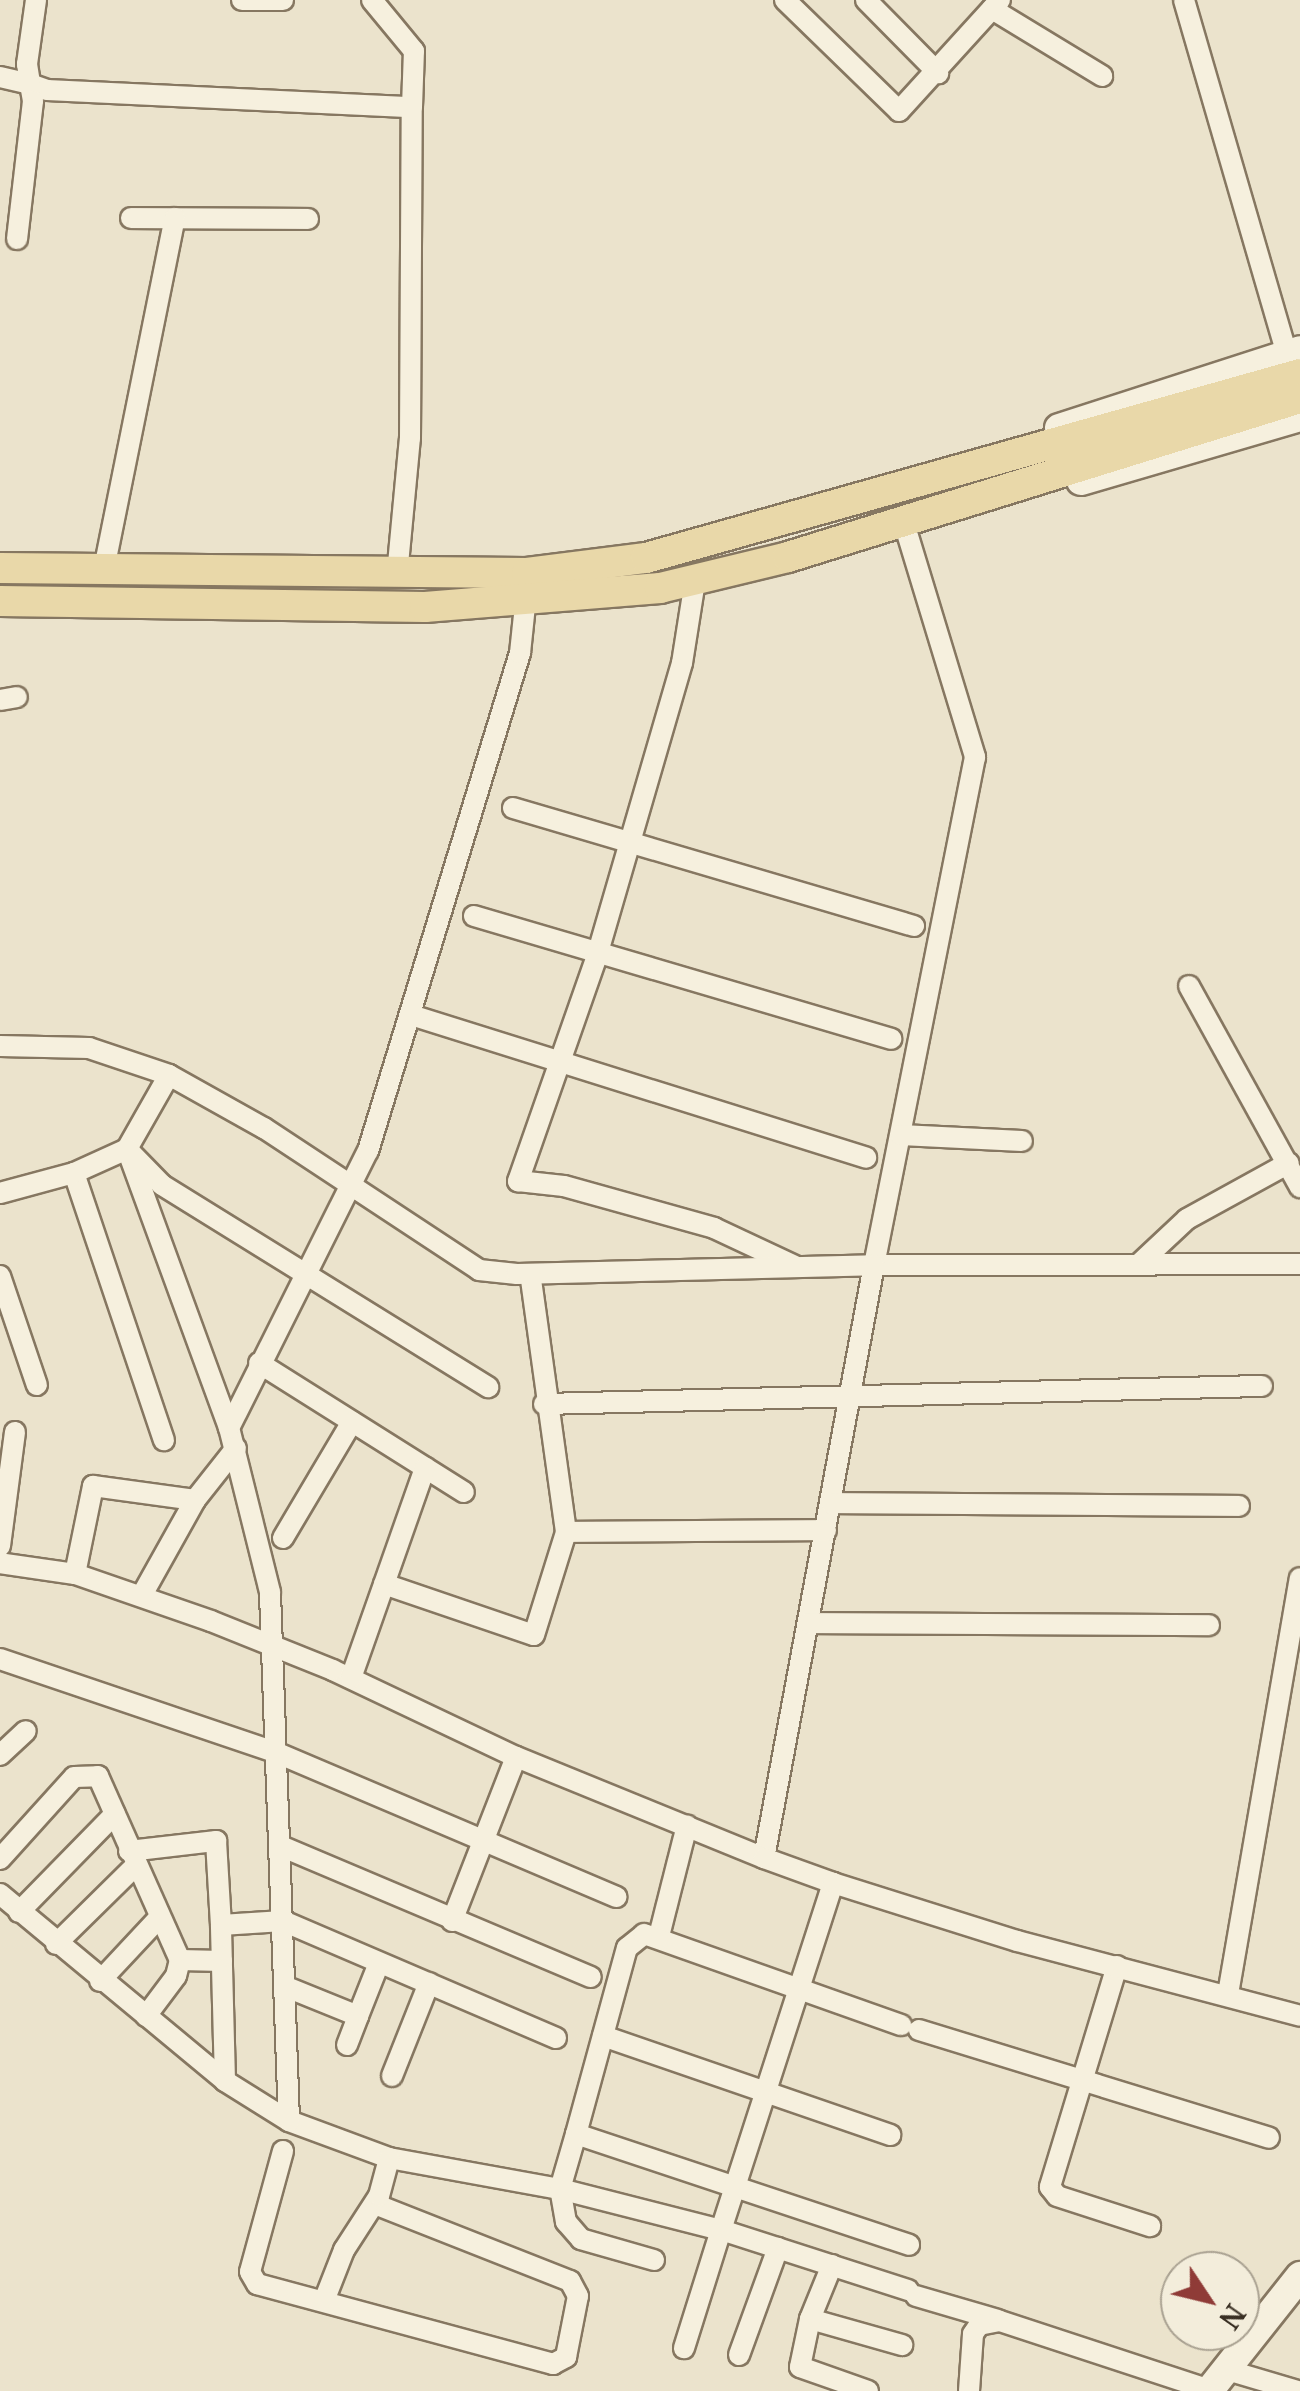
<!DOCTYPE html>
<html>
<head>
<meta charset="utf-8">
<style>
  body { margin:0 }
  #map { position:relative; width:1300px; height:2391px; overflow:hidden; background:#ebe3cc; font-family:"Noto Serif",serif }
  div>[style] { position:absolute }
  .roads { filter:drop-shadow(2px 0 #867761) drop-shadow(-2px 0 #867761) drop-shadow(0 2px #867761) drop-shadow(0 -2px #867761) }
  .street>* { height:20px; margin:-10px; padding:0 10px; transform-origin:10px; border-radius:10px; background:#f6f0de }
  .secondary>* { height:28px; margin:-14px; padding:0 14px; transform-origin:14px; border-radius:14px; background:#f6f0de }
  .primary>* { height:30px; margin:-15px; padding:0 15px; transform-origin:15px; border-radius:15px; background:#e9d8a9 }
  span { translate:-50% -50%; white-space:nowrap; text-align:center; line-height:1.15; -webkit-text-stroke:8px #f3eddb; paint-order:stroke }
  .north { position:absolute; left:1160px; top:2251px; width:100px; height:100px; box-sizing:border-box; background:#f3eddb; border:2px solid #a9a191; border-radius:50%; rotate:125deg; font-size:28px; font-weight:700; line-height:40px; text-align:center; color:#392f23 }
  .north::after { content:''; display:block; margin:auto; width:35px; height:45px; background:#8f3b37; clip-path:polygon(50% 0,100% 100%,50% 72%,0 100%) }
</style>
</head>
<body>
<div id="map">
  <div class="roads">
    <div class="street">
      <div style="left:36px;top:0;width:65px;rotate:98deg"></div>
      <div style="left:27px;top:64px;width:20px;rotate:81deg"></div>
      <div style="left:30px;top:84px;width:18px;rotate:19deg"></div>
      <div style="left:47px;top:90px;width:365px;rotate:2.7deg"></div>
      <div style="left:412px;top:107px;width:56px;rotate:-88deg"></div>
      <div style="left:414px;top:51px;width:66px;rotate:-129.5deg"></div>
      <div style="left:242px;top:0;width:41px"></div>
      <div style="left:785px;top:0;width:159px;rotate:44.2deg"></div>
      <div style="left:899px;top:111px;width:150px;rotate:-47.7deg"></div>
      <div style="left:866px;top:0;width:103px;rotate:45.4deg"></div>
      <div style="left:1184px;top:0;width:369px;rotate:73.8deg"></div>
      <div style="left:992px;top:9px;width:129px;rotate:31.3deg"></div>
      <div style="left:0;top:77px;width:31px;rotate:13deg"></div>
      <div style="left:30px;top:84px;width:17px;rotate:80deg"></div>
      <div style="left:33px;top:101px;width:139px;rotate:96.6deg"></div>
      <div style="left:131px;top:218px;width:177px;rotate:0.3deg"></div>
      <div style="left:904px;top:523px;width:245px;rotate:73.1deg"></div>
      <div style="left:975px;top:757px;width:518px;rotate:101.24deg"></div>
      <div style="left:874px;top:1265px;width:426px;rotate:-0.1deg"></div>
      <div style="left:104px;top:569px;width:358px;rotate:-78.6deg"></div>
      <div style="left:397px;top:575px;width:138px;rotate:-84.6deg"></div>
      <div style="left:410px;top:438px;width:331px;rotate:-89.7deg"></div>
      <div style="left:695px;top:581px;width:83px;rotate:99deg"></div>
      <div style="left:682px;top:663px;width:302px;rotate:106.2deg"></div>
      <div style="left:598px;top:953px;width:242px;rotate:109.3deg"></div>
      <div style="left:518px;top:1181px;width:46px;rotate:6.2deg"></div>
      <div style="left:564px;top:1186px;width:156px;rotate:15.6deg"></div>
      <div style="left:714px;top:1228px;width:89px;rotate:25.1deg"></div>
      <div style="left:0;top:700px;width:17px;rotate:-10deg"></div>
      <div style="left:513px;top:808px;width:418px;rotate:16.4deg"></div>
      <div style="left:474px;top:916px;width:435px;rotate:16.4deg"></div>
      <div style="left:1189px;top:986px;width:230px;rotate:61.1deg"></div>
      <div style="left:411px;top:1015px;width:477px;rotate:17.4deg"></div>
      <div style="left:0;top:1046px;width:89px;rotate:1.3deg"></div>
      <div style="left:89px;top:1048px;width:84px;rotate:18.6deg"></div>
      <div style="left:169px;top:1075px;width:109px;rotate:29.2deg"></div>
      <div style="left:264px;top:1128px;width:258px;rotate:33.4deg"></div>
      <div style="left:479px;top:1270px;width:38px;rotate:6deg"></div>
      <div style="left:517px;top:1274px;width:357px;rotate:-1.4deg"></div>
      <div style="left:874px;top:1265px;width:603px;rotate:100.51deg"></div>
      <div style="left:764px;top:1858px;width:268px;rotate:-157.8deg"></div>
      <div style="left:516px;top:1757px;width:203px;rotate:-154.6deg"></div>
      <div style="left:333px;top:1670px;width:131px;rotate:-158.1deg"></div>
      <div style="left:211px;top:1621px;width:144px;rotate:-160.9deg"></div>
      <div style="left:75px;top:1574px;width:76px;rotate:-171.7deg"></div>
      <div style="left:169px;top:1075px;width:85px;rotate:119.6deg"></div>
      <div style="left:127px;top:1149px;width:297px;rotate:69.9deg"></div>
      <div style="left:901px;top:1135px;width:121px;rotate:2.8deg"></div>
      <div style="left:74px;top:1173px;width:282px;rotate:71.4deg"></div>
      <div style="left:0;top:1193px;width:77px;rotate:-15.1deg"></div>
      <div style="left:74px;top:1173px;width:58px;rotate:-24.4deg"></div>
      <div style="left:127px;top:1149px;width:50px;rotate:45.8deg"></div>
      <div style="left:162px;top:1185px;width:384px;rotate:31.8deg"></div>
      <div style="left:1140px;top:1263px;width:64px;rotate:-43.1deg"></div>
      <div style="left:1187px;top:1219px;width:116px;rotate:-28.8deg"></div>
      <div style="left:0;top:1276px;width:115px;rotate:71.3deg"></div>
      <div style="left:259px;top:1363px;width:242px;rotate:32.2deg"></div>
      <div style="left:544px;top:1404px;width:718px;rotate:-1.44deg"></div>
      <div style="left:831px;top:1503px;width:408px;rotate:0.4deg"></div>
      <div style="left:566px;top:1532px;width:260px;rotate:-0.4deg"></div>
      <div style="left:283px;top:1538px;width:135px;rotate:-59.3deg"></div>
      <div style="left:0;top:1546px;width:115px;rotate:-82.5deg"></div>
      <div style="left:75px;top:1574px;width:90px;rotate:-78.4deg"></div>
      <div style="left:93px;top:1486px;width:103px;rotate:7.8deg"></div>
      <div style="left:384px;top:1584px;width:158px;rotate:18.8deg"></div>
      <div style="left:534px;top:1635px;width:108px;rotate:-72.7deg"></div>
      <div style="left:566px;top:1532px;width:260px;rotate:-97.9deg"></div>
      <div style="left:142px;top:1595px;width:109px;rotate:-60.8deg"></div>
      <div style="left:195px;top:1500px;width:66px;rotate:-51.7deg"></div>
      <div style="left:808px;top:1623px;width:401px;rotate:0.3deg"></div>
      <div style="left:0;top:1659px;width:290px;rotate:18.7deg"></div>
      <div style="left:275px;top:1752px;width:371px;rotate:23deg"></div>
      <div style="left:351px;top:1678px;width:223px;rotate:-70.6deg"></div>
      <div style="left:0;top:1755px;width:35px;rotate:-43deg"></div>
      <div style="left:283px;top:1847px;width:334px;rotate:22.9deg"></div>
      <div style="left:129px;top:1851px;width:88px;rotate:-6.6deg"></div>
      <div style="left:216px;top:1841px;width:84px;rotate:86.6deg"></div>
      <div style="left:764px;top:1858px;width:73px;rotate:19.9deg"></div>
      <div style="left:0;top:1859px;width:110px;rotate:-47.9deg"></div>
      <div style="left:74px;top:1777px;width:24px;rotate:-2deg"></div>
      <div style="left:98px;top:1776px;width:201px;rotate:66deg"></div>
      <div style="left:180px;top:1960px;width:16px;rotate:104deg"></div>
      <div style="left:176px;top:1976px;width:50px;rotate:126.9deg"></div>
      <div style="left:0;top:1894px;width:293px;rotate:39.7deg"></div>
      <div style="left:225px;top:2081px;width:75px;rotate:32deg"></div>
      <div style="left:289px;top:2121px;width:107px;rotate:20.3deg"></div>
      <div style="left:389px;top:2158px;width:174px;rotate:10.3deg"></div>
      <div style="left:560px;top:2189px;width:57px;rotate:-73.8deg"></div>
      <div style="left:576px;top:2134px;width:351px;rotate:18.4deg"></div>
      <div style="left:19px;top:1912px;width:137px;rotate:-45.6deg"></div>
      <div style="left:452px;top:1921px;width:176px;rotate:-68.7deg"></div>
      <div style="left:659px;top:1936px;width:114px;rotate:-75.8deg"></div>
      <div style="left:56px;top:1944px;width:110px;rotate:-44.6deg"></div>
      <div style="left:180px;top:1960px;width:42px;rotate:1.4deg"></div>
      <div style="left:1117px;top:1966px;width:231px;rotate:106.9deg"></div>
      <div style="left:1050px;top:2187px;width:11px;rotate:52deg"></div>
      <div style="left:1057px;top:2196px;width:98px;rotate:17.9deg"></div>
      <div style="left:100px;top:1981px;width:86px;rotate:-46.9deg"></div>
      <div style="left:284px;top:1986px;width:80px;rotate:22.1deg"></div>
      <div style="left:358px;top:2016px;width:57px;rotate:-68.4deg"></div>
      <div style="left:1228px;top:1994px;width:422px;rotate:-80.2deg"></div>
      <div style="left:919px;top:2030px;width:366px;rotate:17.1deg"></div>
      <div style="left:603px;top:2036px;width:304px;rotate:19deg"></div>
      <div style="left:347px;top:2045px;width:31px;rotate:-69deg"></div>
      <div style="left:392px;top:2076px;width:100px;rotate:-68.3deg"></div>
      <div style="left:225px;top:2081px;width:156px;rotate:-91.5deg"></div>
      <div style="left:221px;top:1925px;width:62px;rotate:-3.7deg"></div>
      <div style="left:283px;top:1921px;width:297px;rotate:23.2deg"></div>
      <div style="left:289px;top:2121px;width:529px;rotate:-92.06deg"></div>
      <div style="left:270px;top:1592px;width:169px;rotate:-104deg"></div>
      <div style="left:229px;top:1428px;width:310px;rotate:-63.4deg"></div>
      <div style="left:368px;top:1151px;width:521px;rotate:-73.03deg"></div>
      <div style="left:520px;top:653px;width:67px;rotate:-84deg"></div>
      <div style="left:576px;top:2134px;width:193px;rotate:-74.7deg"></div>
      <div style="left:627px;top:1948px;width:22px;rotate:-39deg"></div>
      <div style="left:644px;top:1934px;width:273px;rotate:19.5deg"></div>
      <div style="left:283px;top:2151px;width:125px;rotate:105.3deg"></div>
      <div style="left:250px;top:2272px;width:14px;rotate:60deg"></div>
      <div style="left:257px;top:2284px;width:307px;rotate:15.1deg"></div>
      <div style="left:553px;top:2364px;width:15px;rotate:-28deg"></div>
      <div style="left:566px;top:2357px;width:62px;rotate:-78.9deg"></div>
      <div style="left:578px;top:2296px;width:17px;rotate:-118deg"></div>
      <div style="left:570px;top:2281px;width:210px;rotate:-158.5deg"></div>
      <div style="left:654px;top:2260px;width:76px;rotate:-164deg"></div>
      <div style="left:581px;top:2239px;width:23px;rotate:-131deg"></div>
      <div style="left:566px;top:2222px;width:34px;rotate:-100deg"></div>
      <div style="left:560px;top:2189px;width:166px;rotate:14.3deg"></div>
      <div style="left:721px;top:2230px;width:124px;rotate:107.4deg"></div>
      <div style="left:832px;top:2265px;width:58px;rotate:112.2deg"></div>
      <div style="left:810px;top:2319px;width:96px;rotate:15.8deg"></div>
      <div style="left:908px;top:2290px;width:196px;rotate:-162.2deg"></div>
      <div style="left:721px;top:2230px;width:365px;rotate:-72.1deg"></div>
      <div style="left:833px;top:1883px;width:193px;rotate:17.5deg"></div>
      <div style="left:1017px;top:1941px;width:293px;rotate:14.8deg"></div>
      <div style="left:916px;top:2296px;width:85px;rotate:16.3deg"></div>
      <div style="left:324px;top:2301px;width:55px;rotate:-68.6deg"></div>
      <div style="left:344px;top:2250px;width:64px;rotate:-57.1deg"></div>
      <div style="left:379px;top:2196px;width:39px;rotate:-75deg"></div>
      <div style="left:810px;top:2319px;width:49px;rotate:101.8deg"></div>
      <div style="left:800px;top:2367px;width:72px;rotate:19.4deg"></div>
      <div style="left:739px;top:2355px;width:114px;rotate:-70deg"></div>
      <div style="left:1227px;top:2370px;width:74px;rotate:16.5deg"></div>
      <div style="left:969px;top:2391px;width:57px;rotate:-86deg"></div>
      <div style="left:973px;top:2334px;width:11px;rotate:-56deg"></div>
      <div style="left:979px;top:2325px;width:21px;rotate:-11deg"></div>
      <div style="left:1000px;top:2321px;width:221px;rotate:18.2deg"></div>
    </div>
    <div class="secondary">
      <div style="left:1059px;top:428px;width:253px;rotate:-17.9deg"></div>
      <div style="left:1081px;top:481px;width:228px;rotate:-16.3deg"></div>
      <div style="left:1209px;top:2391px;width:147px;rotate:-51.6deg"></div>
    </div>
    <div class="primary">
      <div style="left:0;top:568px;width:527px;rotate:0.54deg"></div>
      <div style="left:527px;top:573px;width:120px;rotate:-7.2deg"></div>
      <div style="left:646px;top:558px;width:679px;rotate:-15.71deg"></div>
      <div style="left:0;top:601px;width:425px;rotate:0.8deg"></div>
      <div style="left:425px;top:607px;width:236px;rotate:-4.6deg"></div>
      <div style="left:660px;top:588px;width:132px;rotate:-13.6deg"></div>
      <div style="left:788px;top:557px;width:536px;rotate:-17.25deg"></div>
    </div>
  </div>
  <div class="north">N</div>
</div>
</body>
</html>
